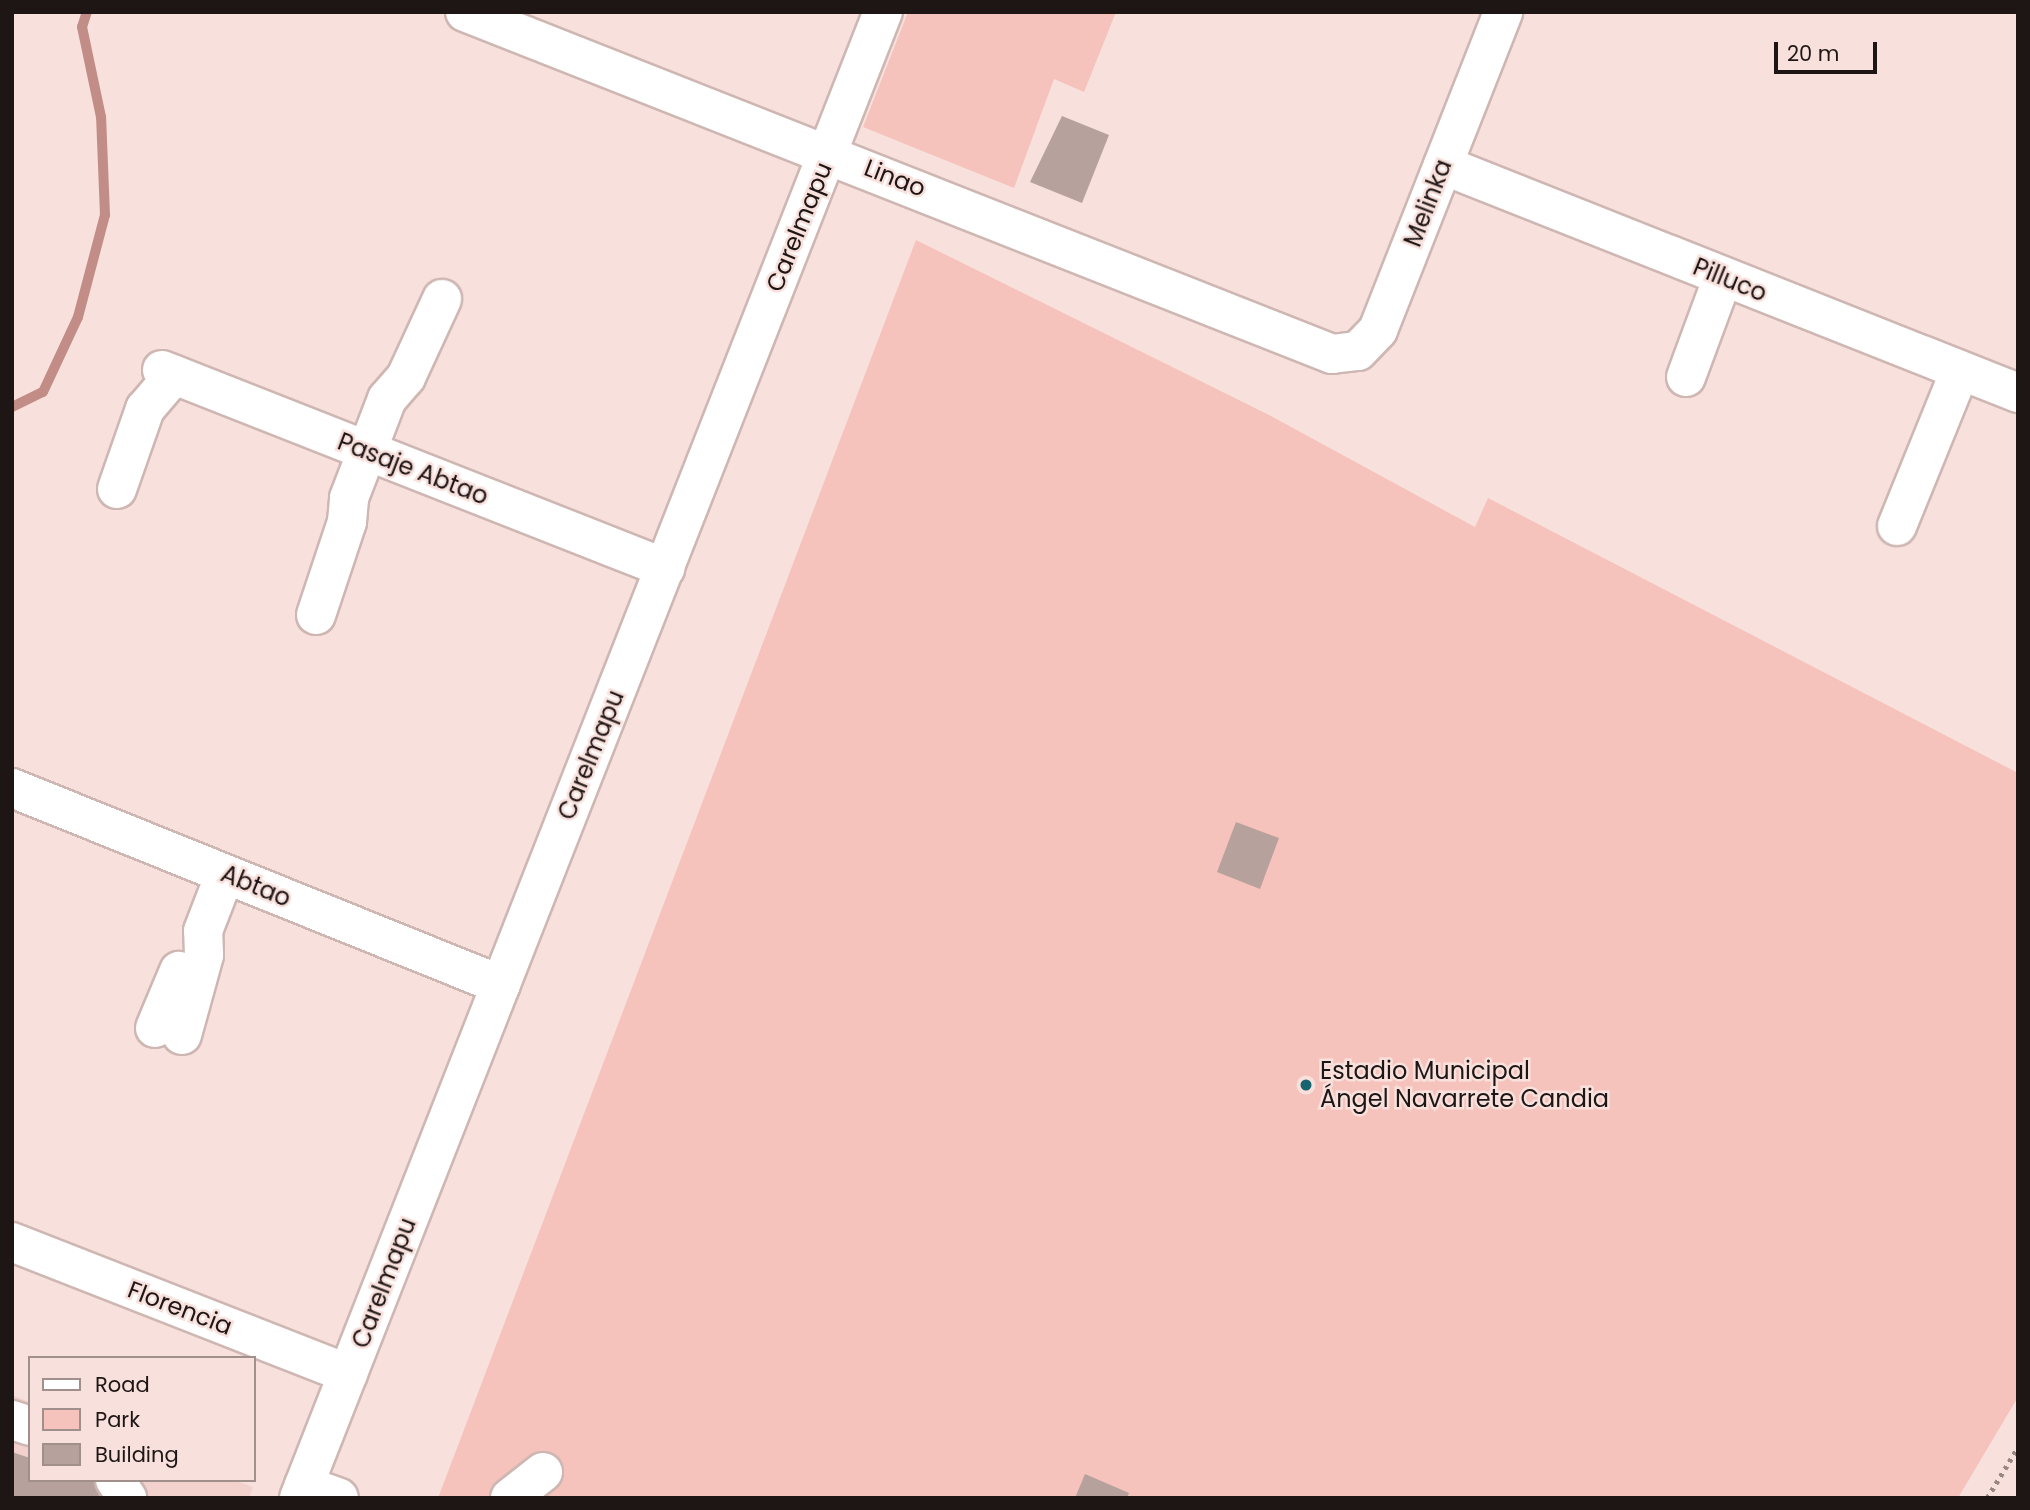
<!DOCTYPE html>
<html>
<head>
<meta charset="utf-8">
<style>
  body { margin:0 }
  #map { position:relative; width:2030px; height:1510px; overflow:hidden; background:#f8e0dc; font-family:Poppins,sans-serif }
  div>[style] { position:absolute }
  .built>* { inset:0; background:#f3d2ce }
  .green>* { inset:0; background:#f6c3bc }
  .stream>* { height:10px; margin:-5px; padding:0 5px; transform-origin:5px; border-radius:5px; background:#c28d86 }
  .building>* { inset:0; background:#b7a19d }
  .path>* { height:4.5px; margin-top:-2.25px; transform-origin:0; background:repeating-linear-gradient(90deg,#988784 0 3.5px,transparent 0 8.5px) }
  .roads { filter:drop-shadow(2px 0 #ceb7b3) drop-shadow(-2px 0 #ceb7b3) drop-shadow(0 2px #ceb7b3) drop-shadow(0 -2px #ceb7b3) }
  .minor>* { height:38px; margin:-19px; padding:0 19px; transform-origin:19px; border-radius:19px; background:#fff }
  .dots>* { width:19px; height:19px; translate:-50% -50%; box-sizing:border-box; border:4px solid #f8e0dc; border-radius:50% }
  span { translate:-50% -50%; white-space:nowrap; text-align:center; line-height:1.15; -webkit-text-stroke:5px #f8e0dc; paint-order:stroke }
  .street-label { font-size:24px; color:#1e1615 }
  .poi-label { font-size:24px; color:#1e1615 }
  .left { translate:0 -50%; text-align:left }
  .frame { position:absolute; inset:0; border:14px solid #1e1615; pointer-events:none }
  .legend { position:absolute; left:28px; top:1356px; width:228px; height:126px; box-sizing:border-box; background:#f8e0dc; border:2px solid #a18f8c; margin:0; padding:9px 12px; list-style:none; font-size:21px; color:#1e1615 }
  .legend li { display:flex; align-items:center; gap:14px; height:35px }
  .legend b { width:35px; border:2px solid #a18f8c }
  .scale { position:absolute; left:1774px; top:42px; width:103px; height:32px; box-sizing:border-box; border:4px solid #1e1615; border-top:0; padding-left:9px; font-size:21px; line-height:24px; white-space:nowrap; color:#1e1615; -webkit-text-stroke:5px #f8e0dc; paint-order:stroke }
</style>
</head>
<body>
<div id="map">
  <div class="built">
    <div style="clip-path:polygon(12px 1395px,30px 1402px,30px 1480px,234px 1480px,253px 1487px,249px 1498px,12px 1498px)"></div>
  </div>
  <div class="green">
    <div style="clip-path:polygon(908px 12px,1116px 12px,1084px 92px,1054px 79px,1014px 188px,863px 127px)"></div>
    <div style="clip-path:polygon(916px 240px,1269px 415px,1475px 527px,1488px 498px,2018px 773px,2018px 1397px,1958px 1498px,438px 1498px)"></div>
  </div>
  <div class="stream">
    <div style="left:12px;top:407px;width:34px;rotate:-26deg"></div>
    <div style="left:43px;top:392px;width:83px;rotate:-65deg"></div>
    <div style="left:78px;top:317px;width:106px;rotate:-75.2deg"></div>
    <div style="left:105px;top:215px;width:98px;rotate:-92.3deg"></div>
    <div style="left:101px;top:117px;width:92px;rotate:-101.9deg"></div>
    <div style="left:82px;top:27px;width:16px;rotate:-72deg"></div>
  </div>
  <div class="building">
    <div style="clip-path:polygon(1062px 116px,1109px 135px,1082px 203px,1030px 182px)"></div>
    <div style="clip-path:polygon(1236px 822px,1279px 838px,1260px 889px,1217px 872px)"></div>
    <div style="clip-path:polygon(12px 1452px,30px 1458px,30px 1480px,91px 1480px,103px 1484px,98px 1498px,12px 1498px)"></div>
    <div style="clip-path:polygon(1085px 1474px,1129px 1493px,1127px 1498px,1075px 1498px)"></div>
  </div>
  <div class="path">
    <div style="left:1987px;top:1498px;width:60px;rotate:-58.7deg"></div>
  </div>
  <div class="roads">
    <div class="minor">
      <div style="left:465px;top:12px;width:932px;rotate:21.53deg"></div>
      <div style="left:1332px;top:354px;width:26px;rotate:-7deg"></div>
      <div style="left:1358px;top:351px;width:29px;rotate:-46deg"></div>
      <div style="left:1378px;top:330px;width:342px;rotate:-68.5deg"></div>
      <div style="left:1443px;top:165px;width:619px;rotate:21.63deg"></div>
      <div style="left:162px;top:370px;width:541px;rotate:21.49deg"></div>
      <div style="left:1686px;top:377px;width:107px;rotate:-69.7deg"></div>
      <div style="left:117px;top:489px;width:85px;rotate:-70.7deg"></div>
      <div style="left:145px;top:409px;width:45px;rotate:-49.5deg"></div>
      <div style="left:1897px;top:526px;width:167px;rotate:-67.9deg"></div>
      <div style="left:316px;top:615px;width:98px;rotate:-71.6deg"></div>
      <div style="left:347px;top:522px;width:24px;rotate:-85deg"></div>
      <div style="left:349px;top:498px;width:106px;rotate:-69deg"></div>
      <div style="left:387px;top:399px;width:29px;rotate:-49deg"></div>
      <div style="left:406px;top:377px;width:86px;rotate:-65.2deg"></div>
      <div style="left:12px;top:788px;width:527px;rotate:21.94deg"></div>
      <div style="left:155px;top:1028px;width:62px;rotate:-67.2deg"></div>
      <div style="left:182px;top:1035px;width:83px;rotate:-74.6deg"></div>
      <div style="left:204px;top:955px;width:24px;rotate:-92deg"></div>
      <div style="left:203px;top:931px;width:61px;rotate:-68.9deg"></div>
      <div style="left:12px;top:1242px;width:361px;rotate:21.4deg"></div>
      <div style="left:12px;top:1420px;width:19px;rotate:18deg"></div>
      <div style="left:115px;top:1480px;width:22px;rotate:56deg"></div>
      <div style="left:304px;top:1485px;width:37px;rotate:20deg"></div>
      <div style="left:299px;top:1498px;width:1597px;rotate:-68.55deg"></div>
      <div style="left:510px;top:1498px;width:42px;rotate:-38.2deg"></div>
    </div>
  </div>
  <div class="dots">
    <div style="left:1306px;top:1085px;background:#18646e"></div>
  </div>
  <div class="street-label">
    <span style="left:895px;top:178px;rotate:21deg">Linao</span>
    <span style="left:1428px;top:203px;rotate:-69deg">Melinka</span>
    <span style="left:799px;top:227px;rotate:-68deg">Carelmapu</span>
    <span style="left:1730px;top:280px;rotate:22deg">Pilluco</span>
    <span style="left:413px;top:469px;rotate:21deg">Pasaje Abtao</span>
    <span style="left:591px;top:755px;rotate:-68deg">Carelmapu</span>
    <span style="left:256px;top:886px;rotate:22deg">Abtao</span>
    <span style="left:384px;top:1283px;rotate:-69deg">Carelmapu</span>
    <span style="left:180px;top:1308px;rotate:21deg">Florencia</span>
  </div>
  <div class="poi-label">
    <span class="left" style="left:1320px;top:1085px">Estadio Municipal<br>Ángel Navarrete Candia</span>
  </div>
  <div class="frame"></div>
  <ul class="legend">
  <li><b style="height:9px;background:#fff"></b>Road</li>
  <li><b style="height:19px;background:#f6c3bc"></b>Park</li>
  <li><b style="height:19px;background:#b7a19d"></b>Building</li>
  </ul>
  <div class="scale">20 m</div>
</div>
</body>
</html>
